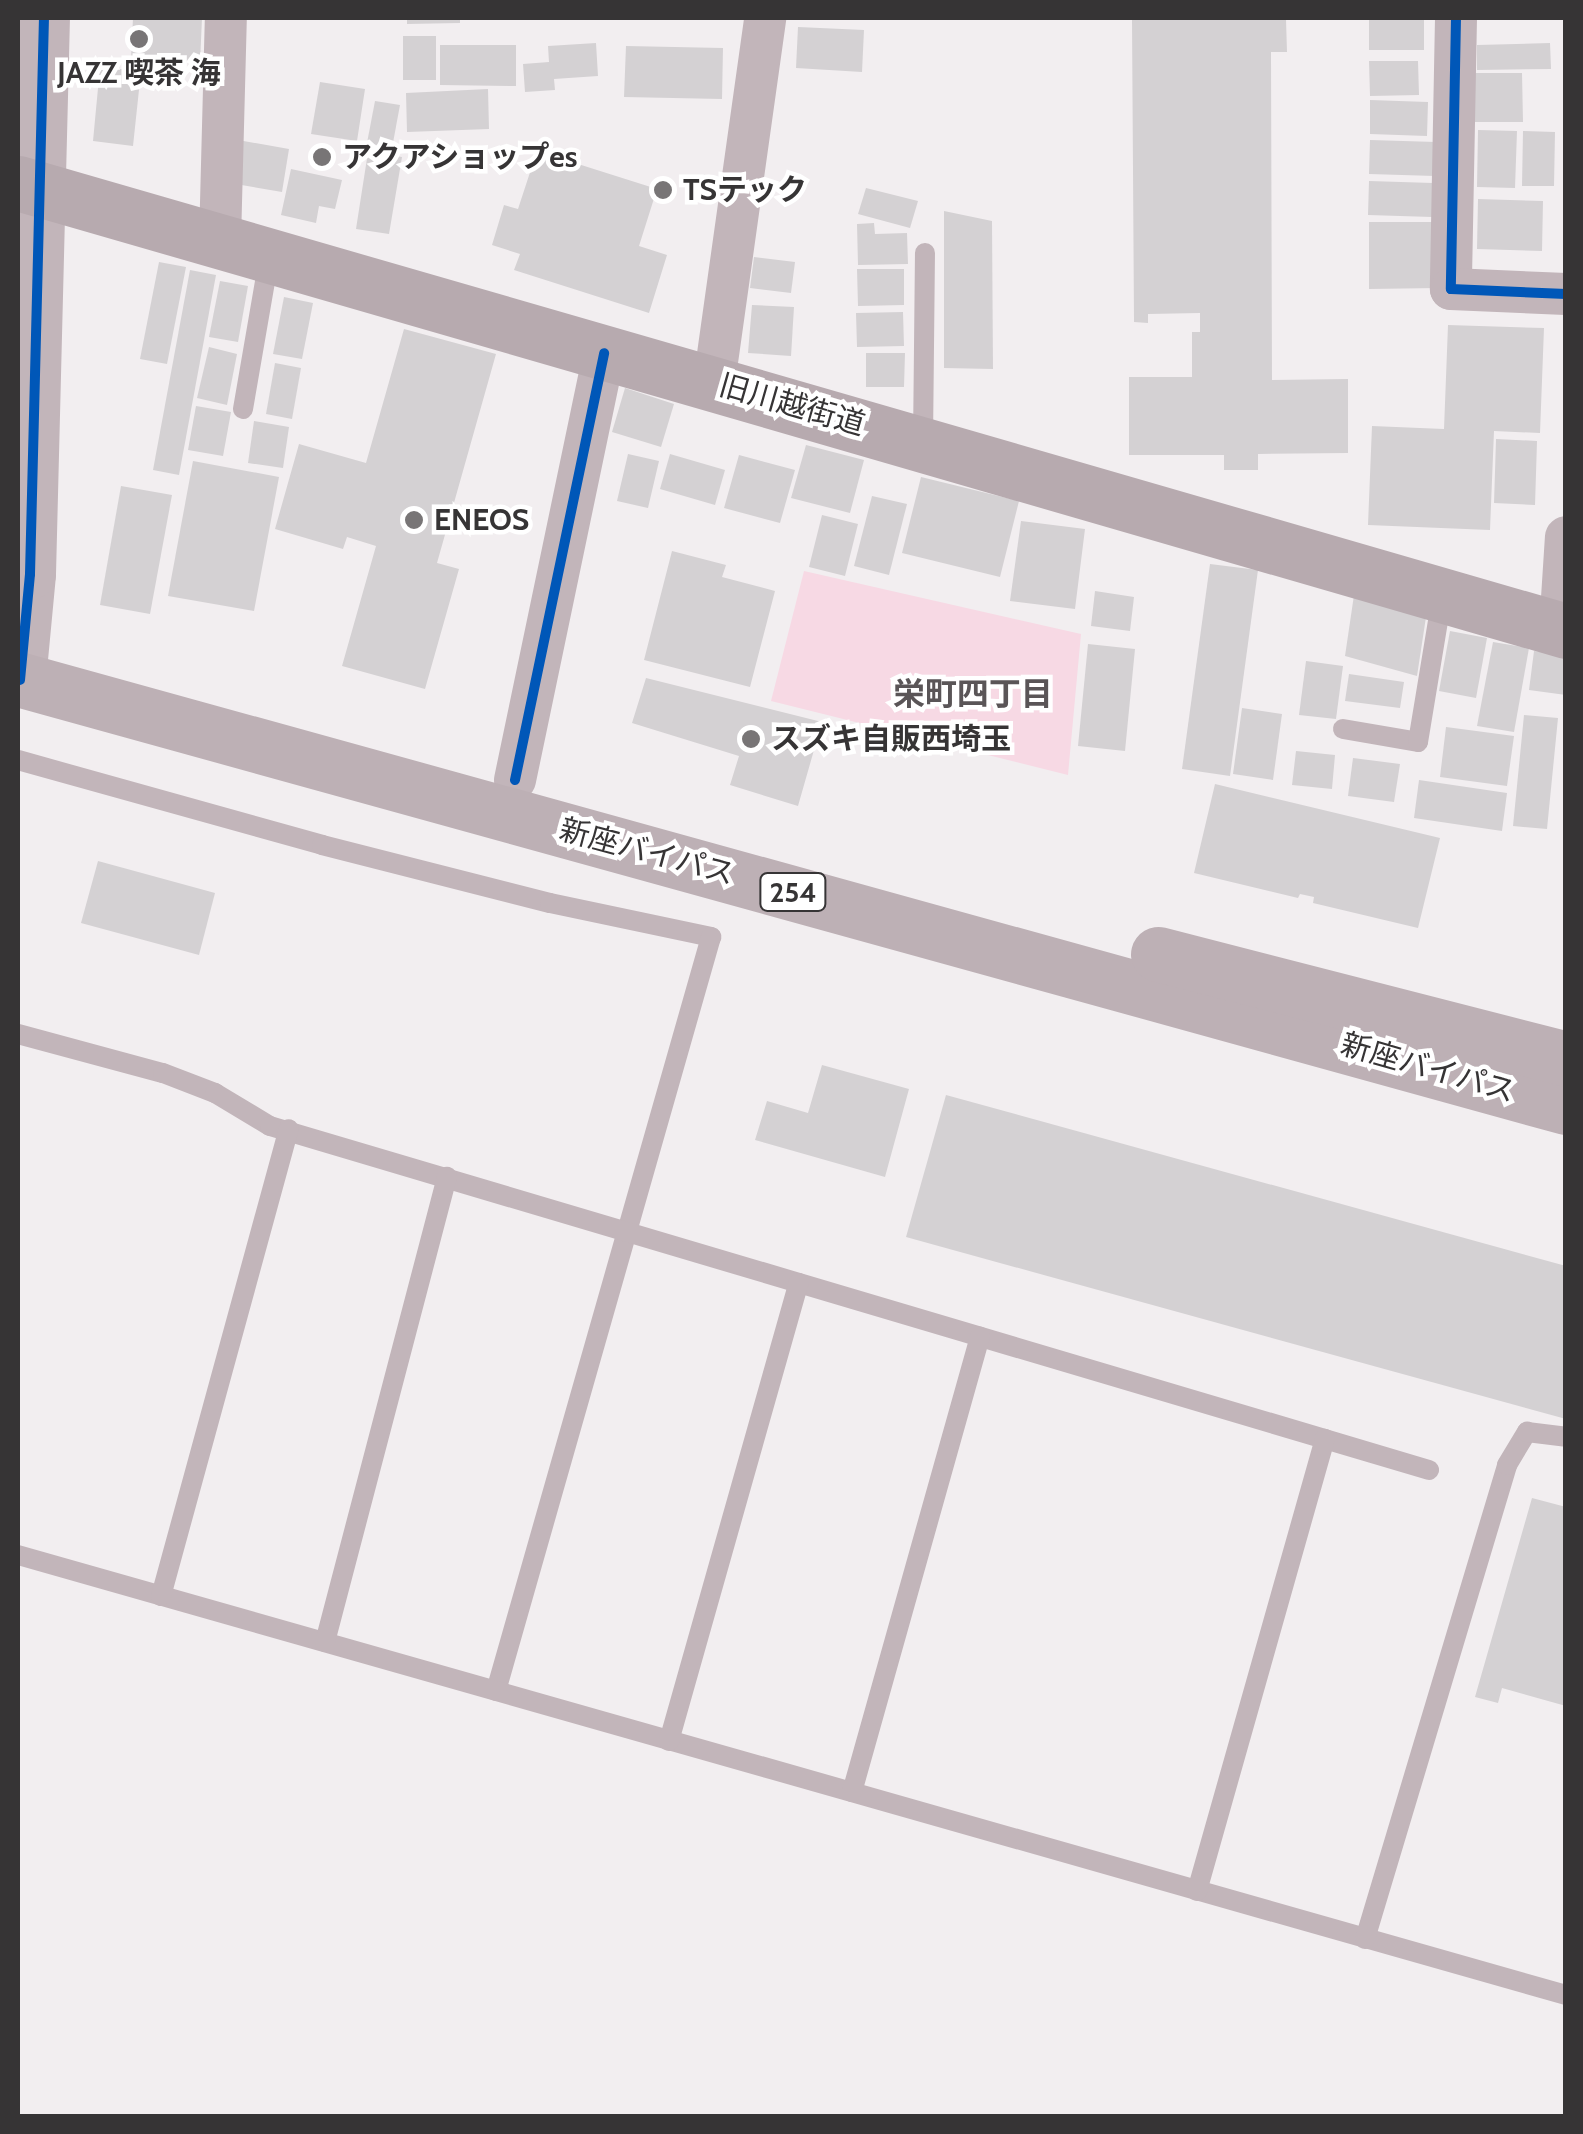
<!DOCTYPE html>
<html>
<head>
<meta charset="utf-8">
<style>
  body { margin:0 }
  #map { position:relative; width:1583px; height:2134px; overflow:hidden; background:#f2eef0; font-family:Cabin,"Noto Sans JP",sans-serif }
  div>[style] { position:absolute }
  .green>* { inset:0; background:#f7d9e4 }
  .building>* { inset:0; background:#d4d1d3 }
  .service>* { height:20px; margin:-10px; padding:0 10px; transform-origin:10px; border-radius:10px; background:#c2b5ba }
  .minor>* { height:42px; margin:-21px; padding:0 21px; transform-origin:21px; border-radius:21px; background:#c2b5ba }
  .tertiary>* { height:52px; margin:-26px; padding:0 26px; transform-origin:26px; border-radius:26px; background:#c2b5ba }
  .secondary>* { height:55px; margin:-27.5px; padding:0 27.5px; transform-origin:27.5px; border-radius:27.5px; background:#b7aaaf }
  .trunk>* { height:55px; margin:-27.5px; padding:0 27.5px; transform-origin:27.5px; border-radius:27.5px; background:#bdb0b5 }
  .cycleway>* { height:10px; margin:-5px; padding:0 5px; transform-origin:5px; border-radius:5px; background:#0057b8 }
  .dots>* { width:28px; height:28px; translate:-50% -50%; box-sizing:border-box; border:5px solid #fff; border-radius:50% }
  span { translate:-50% -50%; white-space:nowrap; text-align:center; line-height:1.15; -webkit-text-stroke:9px #fff; paint-order:stroke }
  .shield-label span { padding:2px 8px; background:#fff; border:2px solid; border-radius:8px; -webkit-text-stroke-width:0 }
  .shield-label { font-size:28px; color:#363435; font-weight:700 }
  .poi-label { font-size:30px; color:#363435; font-weight:700 }
  .left { translate:0 -50%; text-align:left }
  .street-label { font-size:30px; color:#363435 }
  .neighbourhood-label { font-size:32px; color:#5a5557; font-weight:700 }
  .frame { position:absolute; inset:0; border:20px solid #363435; pointer-events:none }
</style>
</head>
<body>
<div id="map">
  <div class="green">
    <div style="clip-path:polygon(804px 571px,1081px 634px,1068px 775px,771px 701px)"></div>
  </div>
  <div class="building">
    <div style="clip-path:polygon(133px 18px,202px 18px,200px 63px,131px 60px)"></div>
    <div style="clip-path:polygon(407px 18px,460px 18px,460px 23px,407px 24px)"></div>
    <div style="clip-path:polygon(1369px 18px,1424px 18px,1424px 50px,1369px 50px)"></div>
    <div style="clip-path:polygon(1286px 19px,1287px 52px,1271px 52px,1272px 380px,1348px 379px,1348px 453px,1258px 454px,1258px 470px,1224px 470px,1224px 455px,1129px 455px,1129px 377px,1192px 377px,1192px 332px,1200px 332px,1200px 313px,1148px 314px,1148px 323px,1134px 322px,1132px 20px)"></div>
    <div style="clip-path:polygon(798px 27px,864px 30px,862px 72px,796px 68px)"></div>
    <div style="clip-path:polygon(403px 36px,436px 36px,436px 80px,403px 80px)"></div>
    <div style="clip-path:polygon(596px 43px,598px 76px,554px 79px,555px 90px,525px 92px,523px 64px,549px 62px,548px 46px)"></div>
    <div style="clip-path:polygon(1550px 43px,1551px 69px,1477px 70px,1477px 45px)"></div>
    <div style="clip-path:polygon(440px 45px,516px 45px,516px 86px,440px 85px)"></div>
    <div style="clip-path:polygon(626px 46px,723px 48px,722px 99px,624px 97px)"></div>
    <div style="clip-path:polygon(1369px 61px,1418px 61px,1419px 95px,1370px 96px)"></div>
    <div style="clip-path:polygon(100px 67px,141px 71px,133px 146px,93px 141px)"></div>
    <div style="clip-path:polygon(1472px 73px,1522px 73px,1523px 122px,1473px 122px)"></div>
    <div style="clip-path:polygon(320px 82px,365px 89px,357px 141px,311px 134px)"></div>
    <div style="clip-path:polygon(488px 89px,489px 129px,407px 132px,406px 93px)"></div>
    <div style="clip-path:polygon(1370px 100px,1428px 102px,1427px 136px,1370px 134px)"></div>
    <div style="clip-path:polygon(375px 101px,400px 105px,392px 148px,367px 143px)"></div>
    <div style="clip-path:polygon(1478px 130px,1517px 131px,1515px 188px,1477px 187px)"></div>
    <div style="clip-path:polygon(1523px 131px,1555px 132px,1554px 186px,1522px 186px)"></div>
    <div style="clip-path:polygon(238px 140px,289px 149px,282px 192px,230px 183px)"></div>
    <div style="clip-path:polygon(1370px 140px,1436px 142px,1435px 176px,1369px 174px)"></div>
    <div style="clip-path:polygon(537px 151px,657px 189px,639px 246px,667px 255px,649px 313px,514px 270px,520px 254px,492px 245px,504px 205px,518px 209px)"></div>
    <div style="clip-path:polygon(368px 152px,402px 157px,389px 234px,356px 229px)"></div>
    <div style="clip-path:polygon(291px 169px,342px 180px,335px 209px,319px 206px,316px 223px,281px 215px)"></div>
    <div style="clip-path:polygon(1369px 181px,1433px 183px,1432px 217px,1368px 215px)"></div>
    <div style="clip-path:polygon(866px 188px,918px 201px,910px 228px,858px 214px)"></div>
    <div style="clip-path:polygon(1478px 199px,1543px 201px,1542px 251px,1477px 249px)"></div>
    <div style="clip-path:polygon(944px 211px,992px 221px,993px 369px,944px 368px)"></div>
    <div style="clip-path:polygon(1369px 222px,1438px 222px,1438px 288px,1369px 289px)"></div>
    <div style="clip-path:polygon(874px 223px,875px 234px,907px 233px,908px 264px,858px 265px,857px 224px)"></div>
    <div style="clip-path:polygon(754px 257px,795px 262px,791px 293px,750px 288px)"></div>
    <div style="clip-path:polygon(159px 262px,186px 267px,167px 364px,140px 359px)"></div>
    <div style="clip-path:polygon(857px 269px,904px 269px,904px 305px,858px 306px)"></div>
    <div style="clip-path:polygon(190px 270px,216px 275px,179px 475px,153px 470px)"></div>
    <div style="clip-path:polygon(220px 281px,248px 286px,238px 342px,209px 337px)"></div>
    <div style="clip-path:polygon(284px 297px,313px 303px,302px 359px,273px 354px)"></div>
    <div style="clip-path:polygon(752px 305px,794px 307px,791px 356px,748px 353px)"></div>
    <div style="clip-path:polygon(903px 312px,904px 346px,857px 347px,856px 313px)"></div>
    <div style="clip-path:polygon(1448px 325px,1544px 328px,1540px 433px,1494px 431px,1490px 530px,1368px 525px,1372px 426px,1444px 429px)"></div>
    <div style="clip-path:polygon(404px 329px,496px 354px,437px 563px,459px 569px,425px 689px,342px 666px,376px 546px,347px 537px,343px 549px,275px 529px,299px 444px,366px 463px)"></div>
    <div style="clip-path:polygon(209px 347px,237px 354px,227px 405px,197px 398px)"></div>
    <div style="clip-path:polygon(866px 353px,905px 353px,904px 387px,866px 387px)"></div>
    <div style="clip-path:polygon(275px 363px,301px 368px,292px 419px,266px 414px)"></div>
    <div style="clip-path:polygon(625px 388px,674px 404px,661px 447px,612px 432px)"></div>
    <div style="clip-path:polygon(196px 406px,231px 412px,223px 456px,188px 450px)"></div>
    <div style="clip-path:polygon(254px 421px,289px 427px,283px 468px,248px 463px)"></div>
    <div style="clip-path:polygon(1496px 439px,1537px 441px,1535px 505px,1494px 503px)"></div>
    <div style="clip-path:polygon(806px 445px,864px 460px,850px 513px,791px 498px)"></div>
    <div style="clip-path:polygon(628px 454px,659px 461px,648px 508px,617px 501px)"></div>
    <div style="clip-path:polygon(670px 454px,725px 470px,715px 505px,660px 489px)"></div>
    <div style="clip-path:polygon(739px 455px,795px 470px,780px 523px,724px 508px)"></div>
    <div style="clip-path:polygon(193px 461px,279px 477px,254px 611px,168px 596px)"></div>
    <div style="clip-path:polygon(921px 477px,1019px 501px,1000px 577px,902px 553px)"></div>
    <div style="clip-path:polygon(121px 486px,172px 495px,150px 614px,100px 605px)"></div>
    <div style="clip-path:polygon(872px 496px,907px 504px,889px 575px,854px 566px)"></div>
    <div style="clip-path:polygon(822px 515px,858px 524px,845px 576px,809px 567px)"></div>
    <div style="clip-path:polygon(1021px 521px,1085px 529px,1075px 609px,1010px 601px)"></div>
    <div style="clip-path:polygon(672px 551px,726px 565px,722px 577px,775px 591px,750px 687px,644px 660px)"></div>
    <div style="clip-path:polygon(1210px 564px,1258px 570px,1230px 776px,1182px 769px)"></div>
    <div style="clip-path:polygon(1095px 591px,1134px 597px,1130px 631px,1091px 626px)"></div>
    <div style="clip-path:polygon(1354px 595px,1426px 617px,1417px 676px,1345px 656px)"></div>
    <div style="clip-path:polygon(1450px 631px,1487px 638px,1476px 698px,1439px 691px)"></div>
    <div style="clip-path:polygon(1493px 642px,1529px 648px,1514px 732px,1477px 726px)"></div>
    <div style="clip-path:polygon(1088px 644px,1135px 649px,1125px 751px,1078px 746px)"></div>
    <div style="clip-path:polygon(1534px 651px,1566px 655px,1566px 695px,1529px 690px)"></div>
    <div style="clip-path:polygon(1306px 661px,1343px 666px,1336px 719px,1299px 715px)"></div>
    <div style="clip-path:polygon(1349px 674px,1404px 682px,1400px 708px,1345px 701px)"></div>
    <div style="clip-path:polygon(646px 678px,822px 722px,798px 806px,730px 785px,739px 756px,632px 723px)"></div>
    <div style="clip-path:polygon(1242px 708px,1282px 714px,1273px 780px,1233px 774px)"></div>
    <div style="clip-path:polygon(1524px 715px,1558px 718px,1547px 829px,1513px 826px)"></div>
    <div style="clip-path:polygon(1446px 727px,1514px 736px,1507px 786px,1440px 777px)"></div>
    <div style="clip-path:polygon(1296px 751px,1335px 755px,1332px 789px,1292px 785px)"></div>
    <div style="clip-path:polygon(1353px 758px,1400px 764px,1394px 802px,1348px 796px)"></div>
    <div style="clip-path:polygon(1419px 780px,1507px 793px,1502px 831px,1414px 818px)"></div>
    <div style="clip-path:polygon(1215px 784px,1440px 838px,1418px 928px,1313px 903px,1314px 897px,1300px 894px,1298px 898px,1194px 873px)"></div>
    <div style="clip-path:polygon(98px 861px,215px 893px,199px 955px,81px 923px)"></div>
    <div style="clip-path:polygon(822px 1065px,909px 1089px,885px 1177px,755px 1140px,767px 1101px,808px 1113px)"></div>
    <div style="clip-path:polygon(946px 1095px,1566px 1266px,1566px 1419px,906px 1237px)"></div>
    <div style="clip-path:polygon(1532px 1498px,1566px 1507px,1566px 1706px,1502px 1688px,1498px 1703px,1475px 1697px)"></div>
  </div>
  <div class="service">
    <div style="left:243px;top:409px;width:153px;rotate:-80.2deg"></div>
    <div style="left:923px;top:442px;width:189px;rotate:-89.4deg"></div>
    <div style="left:1343px;top:729px;width:76px;rotate:9.8deg"></div>
    <div style="left:1418px;top:742px;width:147px;rotate:-80.6deg"></div>
    <div style="left:18px;top:760px;width:316px;rotate:15.6deg"></div>
    <div style="left:322px;top:845px;width:235px;rotate:14.3deg"></div>
    <div style="left:550px;top:903px;width:165px;rotate:11.9deg"></div>
    <div style="left:711px;top:937px;width:784px;rotate:105.92deg"></div>
    <div style="left:18px;top:1034px;width:150px;rotate:15.1deg"></div>
    <div style="left:163px;top:1073px;width:56px;rotate:21deg"></div>
    <div style="left:215px;top:1093px;width:64px;rotate:31deg"></div>
    <div style="left:270px;top:1126px;width:1209px;rotate:16.53deg"></div>
    <div style="left:18px;top:1555px;width:1609px;rotate:15.87deg"></div>
    <div style="left:161px;top:1596px;width:484px;rotate:-74.7deg"></div>
    <div style="left:325px;top:1642px;width:481px;rotate:-75.3deg"></div>
    <div style="left:669px;top:1741px;width:476px;rotate:-74.2deg"></div>
    <div style="left:852px;top:1792px;width:473px;rotate:-74.3deg"></div>
    <div style="left:1197px;top:1891px;width:470px;rotate:-74.2deg"></div>
    <div style="left:1365px;top:1939px;width:495px;rotate:-73.3deg"></div>
    <div style="left:1507px;top:1465px;width:39px;rotate:-59deg"></div>
    <div style="left:1527px;top:1432px;width:39px;rotate:7deg"></div>
  </div>
  <div class="minor">
    <div style="left:1456px;top:18px;width:271px;rotate:91.1deg"></div>
    <div style="left:1451px;top:289px;width:115px;rotate:2.5deg"></div>
    <div style="left:220px;top:241px;width:223px;rotate:-88.5deg"></div>
    <div style="left:714px;top:383px;width:369px;rotate:-82deg"></div>
    <div style="left:1560px;top:629px;width:92px;rotate:-86.3deg"></div>
    <div style="left:515px;top:780px;width:436px;rotate:-78.2deg"></div>
  </div>
  <div class="tertiary">
    <div style="left:20px;top:680px;width:106px;rotate:-84.6deg"></div>
    <div style="left:30px;top:574px;width:556px;rotate:-88.56deg"></div>
  </div>
  <div class="secondary">
    <div style="left:18px;top:183px;width:1612px;rotate:16.14deg"></div>
  </div>
  <div class="trunk">
    <div style="left:18px;top:679px;width:1606px;rotate:15.46deg"></div>
    <div style="left:1158px;top:954px;width:421px;rotate:14.4deg"></div>
  </div>
  <div class="cycleway">
    <div style="left:1456px;top:18px;width:271px;rotate:91.1deg"></div>
    <div style="left:1451px;top:289px;width:115px;rotate:2.5deg"></div>
    <div style="left:20px;top:680px;width:106px;rotate:-84.6deg"></div>
    <div style="left:30px;top:574px;width:556px;rotate:-88.56deg"></div>
    <div style="left:515px;top:780px;width:436px;rotate:-78.2deg"></div>
  </div>
  <div class="dots">
    <div style="left:139px;top:39px;background:#787576"></div>
    <div style="left:322px;top:157px;background:#787576"></div>
    <div style="left:663px;top:190px;background:#787576"></div>
    <div style="left:414px;top:520px;background:#787576"></div>
    <div style="left:751px;top:739px;background:#787576"></div>
  </div>
  <div class="shield-label">
    <span style="left:793px;top:892px">254</span>
  </div>
  <div class="poi-label">
    <span style="left:139px;top:73px">JAZZ 喫茶 海</span>
    <span class="left" style="left:342px;top:157px">アクアショップes</span>
    <span class="left" style="left:683px;top:190px">TSテック</span>
    <span class="left" style="left:434px;top:520px">ENEOS</span>
    <span class="left" style="left:771px;top:739px">スズキ自販西埼玉</span>
  </div>
  <div class="street-label">
    <span style="left:792px;top:405px;rotate:16deg">旧川越街道</span>
    <span style="left:647px;top:852px;rotate:15deg">新座バイパス</span>
    <span style="left:1428px;top:1068px;rotate:16deg">新座バイパス</span>
  </div>
  <div class="neighbourhood-label">
    <span style="left:973px;top:694px">栄町四丁目</span>
  </div>
  <div class="frame"></div>
</div>
</body>
</html>
